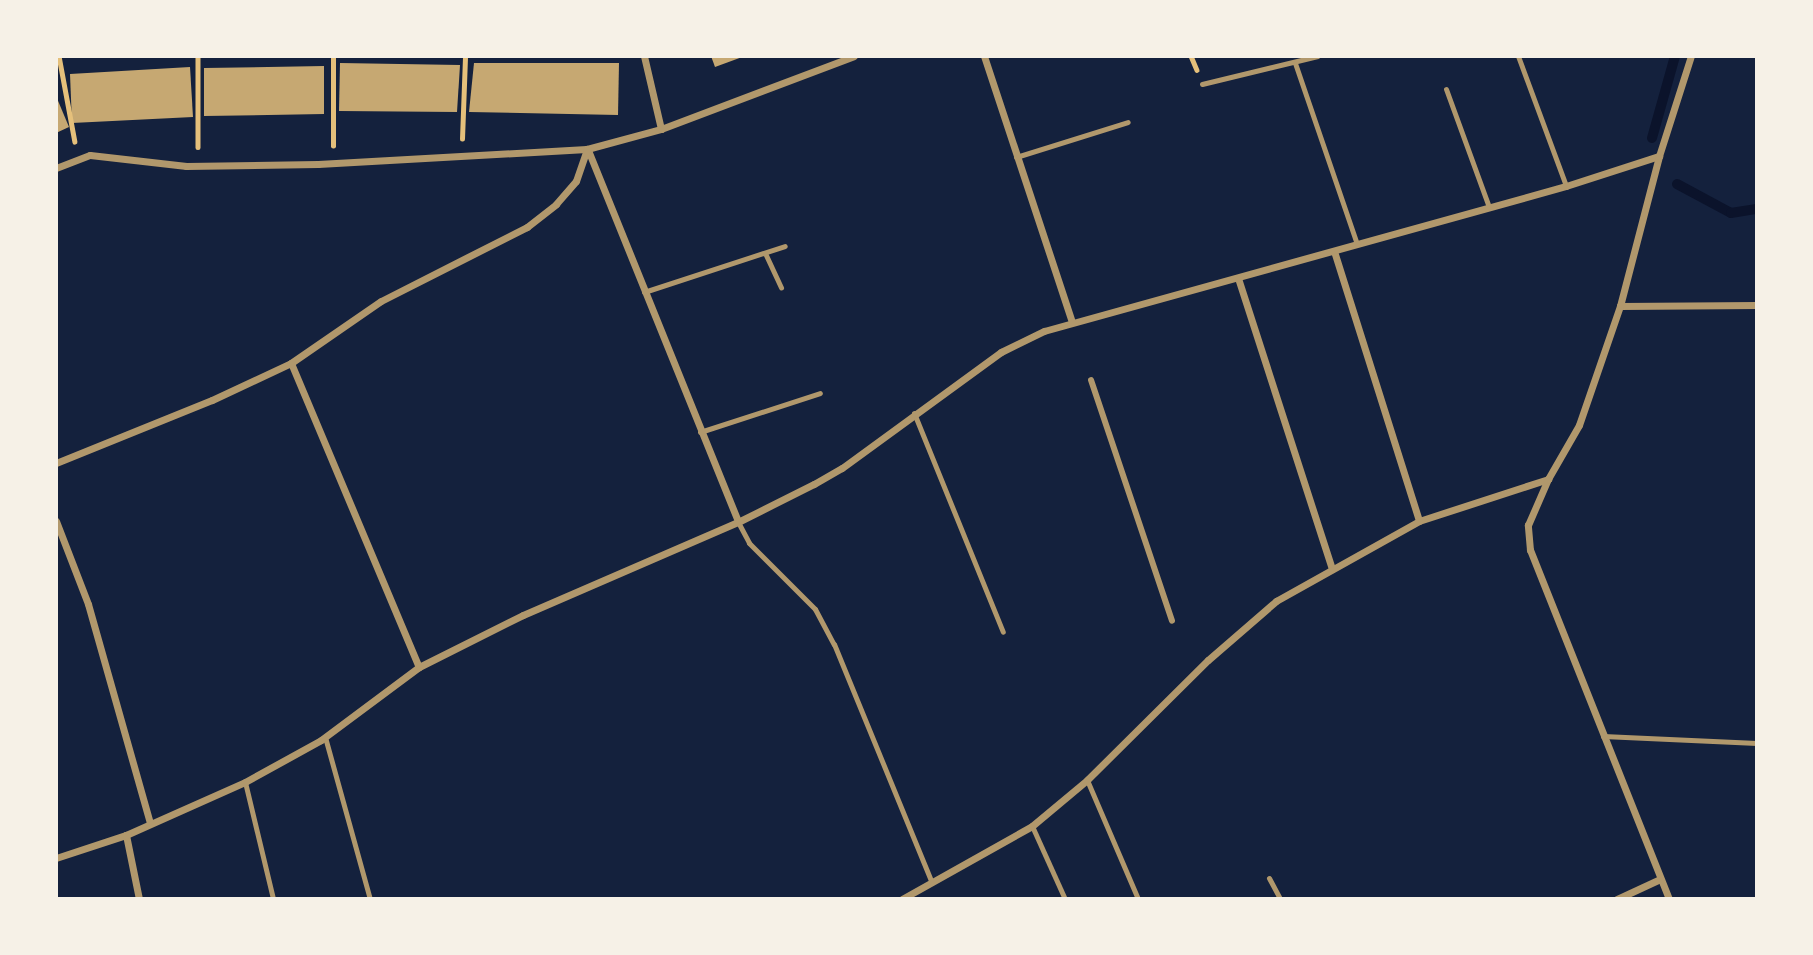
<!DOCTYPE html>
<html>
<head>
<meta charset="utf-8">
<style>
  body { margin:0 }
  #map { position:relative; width:1813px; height:955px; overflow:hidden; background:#14213d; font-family:Poppins,sans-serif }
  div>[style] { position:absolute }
  .stream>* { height:10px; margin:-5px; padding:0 5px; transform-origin:5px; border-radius:5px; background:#0b132b }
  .building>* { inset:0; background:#c6a872 }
  .path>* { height:4.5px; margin:-2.25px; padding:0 2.25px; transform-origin:2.25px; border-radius:2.25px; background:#e5c07b }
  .service>* { height:5px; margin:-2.5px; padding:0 2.5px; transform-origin:2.5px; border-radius:2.5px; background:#b1986c }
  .pedestrian>* { height:6px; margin:-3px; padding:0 3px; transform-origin:3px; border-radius:3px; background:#b1986c }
  .minor>* { height:7px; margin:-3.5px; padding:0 3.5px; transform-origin:3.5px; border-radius:3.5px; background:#b1986c }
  span { translate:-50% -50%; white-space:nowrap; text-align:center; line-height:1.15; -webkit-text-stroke:6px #f6f1e7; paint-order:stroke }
  .frame { position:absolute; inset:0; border:58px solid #f6f1e7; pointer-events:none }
</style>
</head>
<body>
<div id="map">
  <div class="stream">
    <div style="left:1652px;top:138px;width:85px;rotate:-74.3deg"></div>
    <div style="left:1677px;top:184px;width:61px;rotate:28.2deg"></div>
    <div style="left:1731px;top:213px;width:26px;rotate:-9deg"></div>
  </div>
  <div class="building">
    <div style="clip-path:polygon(711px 56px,745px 56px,715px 67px)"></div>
    <div style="clip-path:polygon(340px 63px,460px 65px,457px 112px,339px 111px)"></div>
    <div style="clip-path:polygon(474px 63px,619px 63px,618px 115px,469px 112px)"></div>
    <div style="clip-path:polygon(324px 66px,324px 114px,204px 116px,204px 68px)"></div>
    <div style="clip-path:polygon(190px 67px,193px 117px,72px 123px,70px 74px)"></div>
    <div style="clip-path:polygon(56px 96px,69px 127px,56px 133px)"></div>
  </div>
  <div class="path">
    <div style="left:59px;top:56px;width:87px;rotate:79.5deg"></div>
    <div style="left:198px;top:56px;width:91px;rotate:90deg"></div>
    <div style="left:1191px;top:56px;width:15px;rotate:67deg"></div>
    <div style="left:462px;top:139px;width:83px;rotate:-87.9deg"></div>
    <div style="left:333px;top:146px;width:90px;rotate:-90deg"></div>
  </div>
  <div class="service">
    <div style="left:1518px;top:56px;width:139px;rotate:69.7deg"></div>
    <div style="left:1295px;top:63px;width:191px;rotate:71.1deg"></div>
    <div style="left:1202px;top:84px;width:119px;rotate:-13.6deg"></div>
    <div style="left:1446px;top:89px;width:126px;rotate:70deg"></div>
    <div style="left:1016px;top:157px;width:117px;rotate:-17.4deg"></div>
    <div style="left:765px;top:253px;width:38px;rotate:65deg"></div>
    <div style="left:644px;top:292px;width:148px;rotate:-18.1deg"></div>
    <div style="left:914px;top:413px;width:236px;rotate:67.9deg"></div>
    <div style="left:700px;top:432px;width:126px;rotate:-18deg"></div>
    <div style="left:738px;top:522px;width:24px;rotate:62deg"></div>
    <div style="left:749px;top:543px;width:93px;rotate:45deg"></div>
    <div style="left:815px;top:609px;width:40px;rotate:62deg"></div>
    <div style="left:834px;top:644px;width:258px;rotate:67.7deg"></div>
    <div style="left:1603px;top:736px;width:154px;rotate:2.6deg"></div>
    <div style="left:325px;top:737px;width:168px;rotate:74.5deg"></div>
    <div style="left:1087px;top:780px;width:129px;rotate:66.8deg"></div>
    <div style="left:245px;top:782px;width:120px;rotate:76.5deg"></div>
    <div style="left:1032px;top:826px;width:80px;rotate:65.7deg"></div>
    <div style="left:1269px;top:878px;width:24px;rotate:62deg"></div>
  </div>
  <div class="pedestrian">
    <div style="left:1091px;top:380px;width:254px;rotate:71.4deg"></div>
  </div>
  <div class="minor">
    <div style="left:644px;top:56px;width:75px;rotate:76.9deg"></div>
    <div style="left:984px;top:56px;width:280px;rotate:71.7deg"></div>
    <div style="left:588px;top:150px;width:401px;rotate:68deg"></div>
    <div style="left:56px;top:168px;width:36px;rotate:-21deg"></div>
    <div style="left:90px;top:155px;width:97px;rotate:6.5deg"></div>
    <div style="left:186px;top:166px;width:132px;rotate:-0.9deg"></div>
    <div style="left:318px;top:164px;width:269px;rotate:-3.2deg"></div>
    <div style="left:587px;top:149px;width:77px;rotate:-15.1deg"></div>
    <div style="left:661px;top:129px;width:206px;rotate:-20.7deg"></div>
    <div style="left:1334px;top:251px;width:283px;rotate:72.5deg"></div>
    <div style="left:1238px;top:278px;width:306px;rotate:72.1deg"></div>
    <div style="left:1620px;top:306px;width:137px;rotate:-0.4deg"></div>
    <div style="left:291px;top:363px;width:330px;rotate:67.2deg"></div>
    <div style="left:56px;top:463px;width:168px;rotate:-22deg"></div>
    <div style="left:212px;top:400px;width:87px;rotate:-25.1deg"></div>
    <div style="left:291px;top:363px;width:109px;rotate:-34.6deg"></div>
    <div style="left:381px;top:301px;width:164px;rotate:-26.9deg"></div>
    <div style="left:527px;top:227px;width:37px;rotate:-38deg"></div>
    <div style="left:556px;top:204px;width:30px;rotate:-49deg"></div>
    <div style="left:576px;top:181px;width:34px;rotate:-71deg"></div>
    <div style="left:56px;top:521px;width:89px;rotate:68.9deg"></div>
    <div style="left:88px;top:604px;width:228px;rotate:74.2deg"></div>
    <div style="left:126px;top:835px;width:65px;rotate:78.5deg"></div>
    <div style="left:56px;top:858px;width:74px;rotate:-18.2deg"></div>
    <div style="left:126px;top:835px;width:130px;rotate:-24deg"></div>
    <div style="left:245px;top:782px;width:87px;rotate:-28.9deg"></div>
    <div style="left:321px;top:740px;width:122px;rotate:-36.7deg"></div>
    <div style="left:419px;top:667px;width:116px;rotate:-26.6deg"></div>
    <div style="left:523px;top:615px;width:234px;rotate:-23.4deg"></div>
    <div style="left:738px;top:522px;width:85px;rotate:-26.6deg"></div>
    <div style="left:814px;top:484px;width:32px;rotate:-30deg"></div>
    <div style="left:842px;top:468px;width:197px;rotate:-36.1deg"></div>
    <div style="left:1001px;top:352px;width:48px;rotate:-26deg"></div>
    <div style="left:1044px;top:331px;width:542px;rotate:-15.52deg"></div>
    <div style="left:1566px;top:186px;width:98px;rotate:-17.9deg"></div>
    <div style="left:902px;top:899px;width:149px;rotate:-29.3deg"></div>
    <div style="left:1032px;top:826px;width:72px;rotate:-39.9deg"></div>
    <div style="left:1087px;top:780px;width:170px;rotate:-44.8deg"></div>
    <div style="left:1208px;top:660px;width:90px;rotate:-40.9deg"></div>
    <div style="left:1276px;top:601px;width:164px;rotate:-29.2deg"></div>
    <div style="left:1419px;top:521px;width:136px;rotate:-18deg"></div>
    <div style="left:1617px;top:899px;width:47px;rotate:-24.9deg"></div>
    <div style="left:1669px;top:899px;width:376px;rotate:-111.7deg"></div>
    <div style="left:1530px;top:550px;width:25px;rotate:-95deg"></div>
    <div style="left:1528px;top:525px;width:50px;rotate:-66.5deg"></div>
    <div style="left:1548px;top:479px;width:62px;rotate:-60.1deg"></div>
    <div style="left:1579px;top:425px;width:126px;rotate:-71deg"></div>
    <div style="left:1620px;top:306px;width:155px;rotate:-75.4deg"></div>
    <div style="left:1659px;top:156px;width:105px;rotate:-72.3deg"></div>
  </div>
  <div class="frame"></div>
</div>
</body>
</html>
